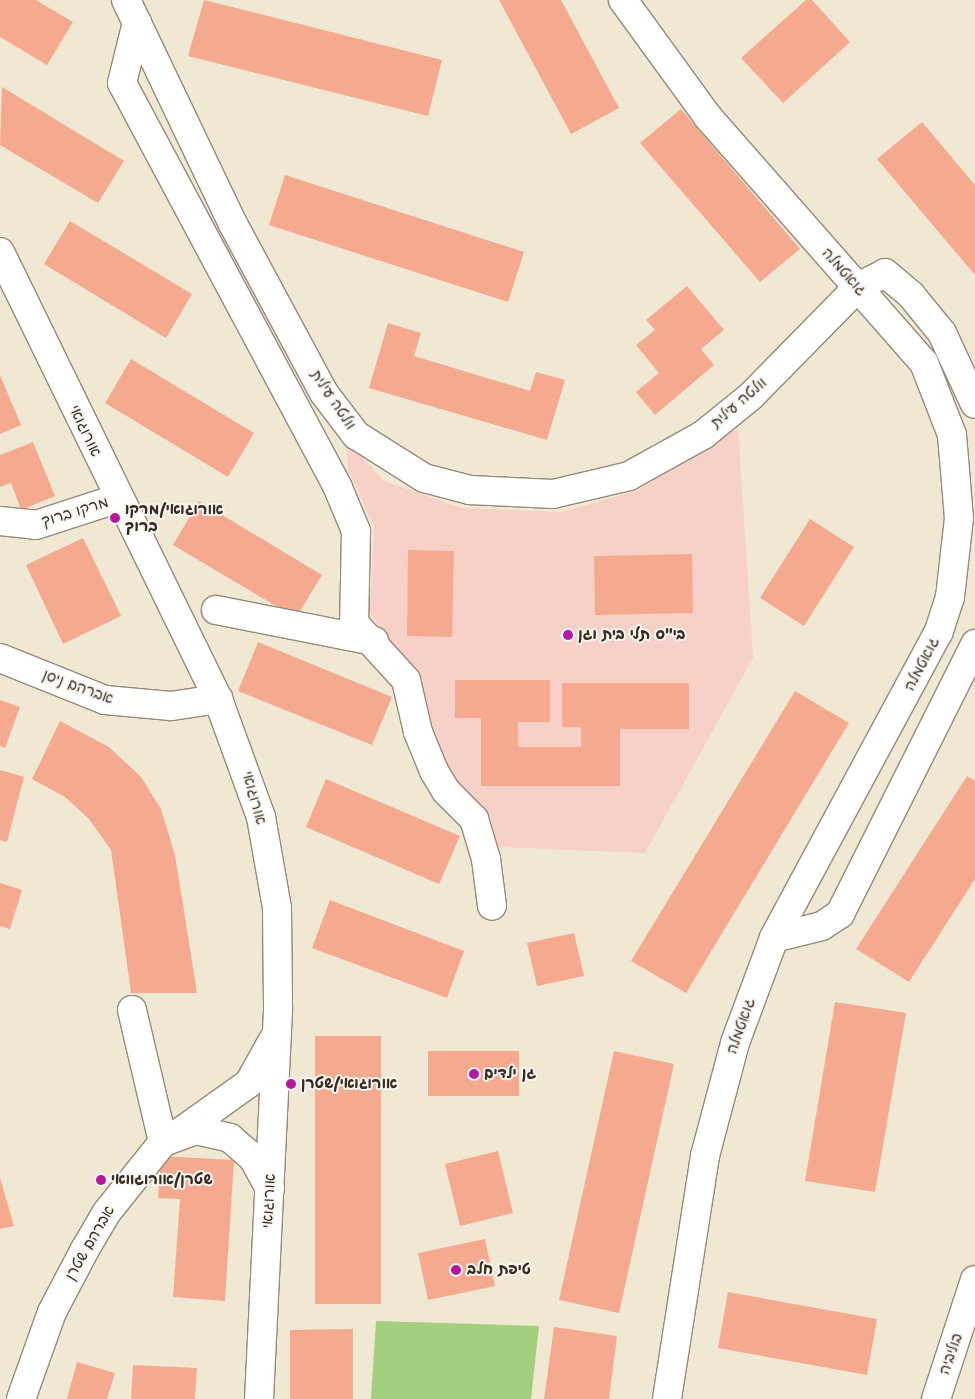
<!DOCTYPE html>
<html>
<head>
<meta charset="utf-8">
<style>
  body { margin:0 }
  #map { position:relative; width:975px; height:1399px; overflow:hidden; background:#f1e8d4; font-family:"Shantell Sans","Playpen Sans Hebrew",sans-serif }
  div>[style] { position:absolute }
  .built>* { inset:0; background:#f7d1c8 }
  .green>* { inset:0; background:#a2d07d }
  .building>* { inset:0; background:#f5aa90 }
  .roads { filter:drop-shadow(1px 0 #968979) drop-shadow(-1px 0 #968979) drop-shadow(0 1px #968979) drop-shadow(0 -1px #968979) }
  .minor>* { height:28px; margin:-14px; padding:0 14px; transform-origin:14px; border-radius:14px; background:#fff }
  .dots>* { width:14px; height:14px; translate:-50% -50%; box-sizing:border-box; border:2px solid #f6f6f2; border-radius:50% }
  span { translate:-50% -50%; white-space:nowrap; text-align:center; line-height:1.15; -webkit-text-stroke:4px #f6f6f2; paint-order:stroke }
  .street-label { font-size:15px; color:#3b2a1e }
  .poi-label { font-size:15px; color:#3b2a1e; font-weight:700 }
  .left { translate:0 -50%; text-align:left }
</style>
</head>
<body>
<div id="map">
  <div class="built">
    <div style="clip-path:polygon(738px 428px,753px 658px,645px 853px,496px 847px,490px 815px,460px 789px,438px 756px,410px 671px,370px 613px,374px 526px,348px 470px,346px 440px,384px 481px,462px 508px,561px 512px,639px 490px)"></div>
  </div>
  <div class="green">
    <div style="clip-path:polygon(376px 1321px,539px 1326px,531px 1399px,371px 1399px)"></div>
  </div>
  <div class="building">
    <div style="clip-path:polygon(0 0,36px 0,73px 22px,47px 65px,0 37px)"></div>
    <div style="clip-path:polygon(204px 0,442px 60px,428px 116px,188px 56px)"></div>
    <div style="clip-path:polygon(499px 0,561px 0,619px 108px,571px 134px)"></div>
    <div style="clip-path:polygon(806px 0,812px 0,850px 42px,783px 103px,741px 58px)"></div>
    <div style="clip-path:polygon(2px 87px,124px 161px,98px 203px,0 145px)"></div>
    <div style="clip-path:polygon(681px 109px,800px 249px,760px 282px,640px 143px)"></div>
    <div style="clip-path:polygon(922px 122px,975px 185px,975px 275px,877px 159px)"></div>
    <div style="clip-path:polygon(285px 175px,524px 252px,508px 302px,269px 225px)"></div>
    <div style="clip-path:polygon(70px 221px,192px 294px,166px 338px,44px 264px)"></div>
    <div style="clip-path:polygon(687px 286px,724px 330px,701px 349px,714px 365px,655px 415px,636px 392px,659px 373px,636px 345px,655px 330px,646px 320px)"></div>
    <div style="clip-path:polygon(388px 323px,421px 333px,414px 356px,530px 391px,536px 372px,565px 380px,547px 440px,369px 388px)"></div>
    <div style="clip-path:polygon(131px 359px,254px 433px,228px 477px,105px 403px)"></div>
    <div style="clip-path:polygon(0 375px,21px 425px,0 434px)"></div>
    <div style="clip-path:polygon(33px 442px,55px 496px,21px 510px,11px 483px,0 487px,0 455px)"></div>
    <div style="clip-path:polygon(199px 501px,322px 575px,296px 618px,173px 545px)"></div>
    <div style="clip-path:polygon(810px 519px,854px 547px,804px 626px,760px 598px)"></div>
    <div style="clip-path:polygon(83px 538px,121px 616px,63px 644px,26px 565px)"></div>
    <div style="clip-path:polygon(408px 550px,454px 551px,452px 637px,407px 636px)"></div>
    <div style="clip-path:polygon(692px 554px,693px 613px,595px 615px,594px 556px)"></div>
    <div style="clip-path:polygon(258px 642px,392px 697px,372px 745px,238px 691px)"></div>
    <div style="clip-path:polygon(455px 680px,550px 680px,550px 722px,518px 722px,518px 747px,581px 747px,581px 727px,562px 727px,562px 683px,689px 683px,689px 729px,620px 729px,620px 786px,481px 786px,481px 718px,455px 718px)"></div>
    <div style="clip-path:polygon(795px 691px,849px 723px,686px 993px,631px 961px)"></div>
    <div style="clip-path:polygon(0 700px,20px 707px,5px 748px,0 746px)"></div>
    <div style="clip-path:polygon(60px 721px,109px 747px,141px 777px,161px 809px,175px 855px,197px 993px,131px 993px,111px 850px,89px 819px,65px 797px,32px 779px)"></div>
    <div style="clip-path:polygon(0 770px,24px 777px,7px 842px,0 840px)"></div>
    <div style="clip-path:polygon(967px 776px,975px 781px,975px 879px,909px 982px,856px 949px)"></div>
    <div style="clip-path:polygon(326px 779px,460px 836px,439px 884px,306px 827px)"></div>
    <div style="clip-path:polygon(0 883px,22px 890px,10px 929px,0 926px)"></div>
    <div style="clip-path:polygon(330px 900px,464px 951px,447px 998px,312px 948px)"></div>
    <div style="clip-path:polygon(574px 933px,584px 976px,537px 986px,527px 943px)"></div>
    <div style="clip-path:polygon(835px 1002px,906px 1013px,875px 1192px,805px 1181px)"></div>
    <div style="clip-path:polygon(315px 1036px,381px 1036px,381px 1304px,315px 1304px)"></div>
    <div style="clip-path:polygon(428px 1051px,519px 1051px,519px 1096px,428px 1096px)"></div>
    <div style="clip-path:polygon(614px 1051px,674px 1064px,619px 1313px,559px 1300px)"></div>
    <div style="clip-path:polygon(498px 1151px,513px 1213px,460px 1226px,445px 1164px)"></div>
    <div style="clip-path:polygon(161px 1156px,234px 1160px,225px 1301px,173px 1297px,180px 1199px,158px 1198px)"></div>
    <div style="clip-path:polygon(0 1178px,14px 1226px,0 1229px)"></div>
    <div style="clip-path:polygon(485px 1239px,495px 1286px,428px 1300px,418px 1253px)"></div>
    <div style="clip-path:polygon(728px 1292px,877px 1319px,867px 1375px,718px 1348px)"></div>
    <div style="clip-path:polygon(554px 1327px,617px 1336px,609px 1399px,544px 1399px)"></div>
    <div style="clip-path:polygon(353px 1329px,353px 1399px,290px 1399px,290px 1330px)"></div>
    <div style="clip-path:polygon(77px 1362px,115px 1373px,107px 1399px,67px 1399px)"></div>
    <div style="clip-path:polygon(133px 1365px,197px 1368px,195px 1399px,131px 1399px)"></div>
  </div>
  <div class="roads">
    <div class="minor">
      <div style="left:126px;top:0;width:248px;rotate:64.5deg"></div>
      <div style="left:233px;top:224px;width:192px;rotate:61.7deg"></div>
      <div style="left:324px;top:393px;width:53px;rotate:52.7deg"></div>
      <div style="left:356px;top:435px;width:80px;rotate:32.3deg"></div>
      <div style="left:424px;top:478px;width:48px;rotate:14.6deg"></div>
      <div style="left:470px;top:490px;width:83px;rotate:2.8deg"></div>
      <div style="left:553px;top:494px;width:78px;rotate:-13.3deg"></div>
      <div style="left:629px;top:476px;width:85px;rotate:-29deg"></div>
      <div style="left:703px;top:435px;width:60px;rotate:-39deg"></div>
      <div style="left:750px;top:397px;width:154px;rotate:-45.5deg"></div>
      <div style="left:858px;top:287px;width:30px;rotate:-27deg"></div>
      <div style="left:885px;top:273px;width:34px;rotate:40deg"></div>
      <div style="left:911px;top:295px;width:49px;rotate:50.8deg"></div>
      <div style="left:942px;top:333px;width:78px;rotate:65.1deg"></div>
      <div style="left:623px;top:0;width:145px;rotate:54deg"></div>
      <div style="left:708px;top:117px;width:327px;rotate:48.7deg"></div>
      <div style="left:924px;top:363px;width:77px;rotate:68.7deg"></div>
      <div style="left:952px;top:435px;width:83px;rotate:85.2deg"></div>
      <div style="left:959px;top:518px;width:80px;rotate:96.5deg"></div>
      <div style="left:950px;top:597px;width:38px;rotate:108deg"></div>
      <div style="left:938px;top:633px;width:346px;rotate:118.3deg"></div>
      <div style="left:774px;top:938px;width:112px;rotate:110.4deg"></div>
      <div style="left:735px;top:1043px;width:117px;rotate:104.9deg"></div>
      <div style="left:705px;top:1156px;width:246px;rotate:98.9deg"></div>
      <div style="left:137px;top:22px;width:63px;rotate:103.8deg"></div>
      <div style="left:122px;top:83px;width:459px;rotate:61.9deg"></div>
      <div style="left:338px;top:488px;width:47px;rotate:67.3deg"></div>
      <div style="left:356px;top:531px;width:92px;rotate:91.2deg"></div>
      <div style="left:354px;top:623px;width:77px;rotate:47.6deg"></div>
      <div style="left:406px;top:680px;width:53px;rotate:77deg"></div>
      <div style="left:418px;top:732px;width:42px;rotate:67.7deg"></div>
      <div style="left:434px;top:771px;width:23px;rotate:59deg"></div>
      <div style="left:446px;top:791px;width:40px;rotate:45deg"></div>
      <div style="left:474px;top:819px;width:42px;rotate:73.3deg"></div>
      <div style="left:486px;top:859px;width:47px;rotate:82.7deg"></div>
      <div style="left:0;top:252px;width:497px;rotate:64deg"></div>
      <div style="left:218px;top:699px;width:126px;rotate:70deg"></div>
      <div style="left:261px;top:817px;width:92px;rotate:80deg"></div>
      <div style="left:277px;top:908px;width:103px;rotate:89.4deg"></div>
      <div style="left:278px;top:1011px;width:388px;rotate:92.8deg"></div>
      <div style="left:0;top:521px;width:36px;rotate:6deg"></div>
      <div style="left:36px;top:525px;width:87px;rotate:-18deg"></div>
      <div style="left:216px;top:610px;width:161px;rotate:11.1deg"></div>
      <div style="left:0;top:658px;width:113px;rotate:21.8deg"></div>
      <div style="left:105px;top:700px;width:66px;rotate:5.2deg"></div>
      <div style="left:171px;top:706px;width:48px;rotate:-8.5deg"></div>
      <div style="left:774px;top:938px;width:49px;rotate:-14deg"></div>
      <div style="left:822px;top:926px;width:22px;rotate:-34deg"></div>
      <div style="left:840px;top:914px;width:302px;rotate:-63.4deg"></div>
      <div style="left:132px;top:1010px;width:136px;rotate:76.8deg"></div>
      <div style="left:179px;top:1133px;width:86px;rotate:-35.5deg"></div>
      <div style="left:249px;top:1083px;width:51px;rotate:-60.9deg"></div>
      <div style="left:21px;top:1399px;width:92px;rotate:-70.4deg"></div>
      <div style="left:52px;top:1312px;width:69px;rotate:-62.3deg"></div>
      <div style="left:84px;top:1251px;width:45px;rotate:-59.5deg"></div>
      <div style="left:107px;top:1212px;width:90px;rotate:-51.3deg"></div>
      <div style="left:163px;top:1142px;width:35px;rotate:-20deg"></div>
      <div style="left:196px;top:1130px;width:35px;rotate:13deg"></div>
      <div style="left:230px;top:1138px;width:30px;rotate:41deg"></div>
      <div style="left:253px;top:1158px;width:35px;rotate:61deg"></div>
      <div style="left:936px;top:1399px;width:125px;rotate:-71.9deg"></div>
    </div>
  </div>
  <div class="dots">
    <div style="left:115px;top:518px;background:#b5179e"></div>
    <div style="left:568px;top:635px;background:#b5179e"></div>
    <div style="left:474px;top:1074px;background:#b5179e"></div>
    <div style="left:291px;top:1084px;background:#b5179e"></div>
    <div style="left:101px;top:1180px;background:#b5179e"></div>
    <div style="left:456px;top:1270px;background:#b5179e"></div>
  </div>
  <div class="street-label">
    <span style="left:844px;top:272px;rotate:48deg">גואטמלה</span>
    <span style="left:333px;top:400px;rotate:56deg">וולטה עילית</span>
    <span style="left:739px;top:403px;rotate:-41deg">וולטה עילית</span>
    <span style="left:85px;top:431px;rotate:64deg">אורוגואי</span>
    <span style="left:75px;top:512px;rotate:-17deg">מרקו ברוך</span>
    <span style="left:922px;top:664px;rotate:-63deg">גואטמלה</span>
    <span style="left:78px;top:687px;rotate:20deg">אברהם ניסן</span>
    <span style="left:254px;top:798px;rotate:74deg">אורוגואי</span>
    <span style="left:741px;top:1026px;rotate:-71deg">גואטמלה</span>
    <span style="left:269px;top:1201px;rotate:-87deg">אורוגואי</span>
    <span style="left:90px;top:1243px;rotate:-60deg">אברהם שטרן</span>
    <span style="left:951px;top:1354px;rotate:-71deg">בוליביה</span>
  </div>
  <div class="poi-label">
    <span class="left" style="left:125px;top:518px">אורוגואי/מרקו<br>ברוך</span>
    <span class="left" style="left:578px;top:635px">בי"ס תלי בית וגן</span>
    <span class="left" style="left:484px;top:1074px">גן ילדים</span>
    <span class="left" style="left:301px;top:1084px">אורוגואי/שטרן</span>
    <span class="left" style="left:111px;top:1180px">שטרן/אורוגוואי</span>
    <span class="left" style="left:467px;top:1270px">טיפת חלב</span>
  </div>
</div>
</body>
</html>
